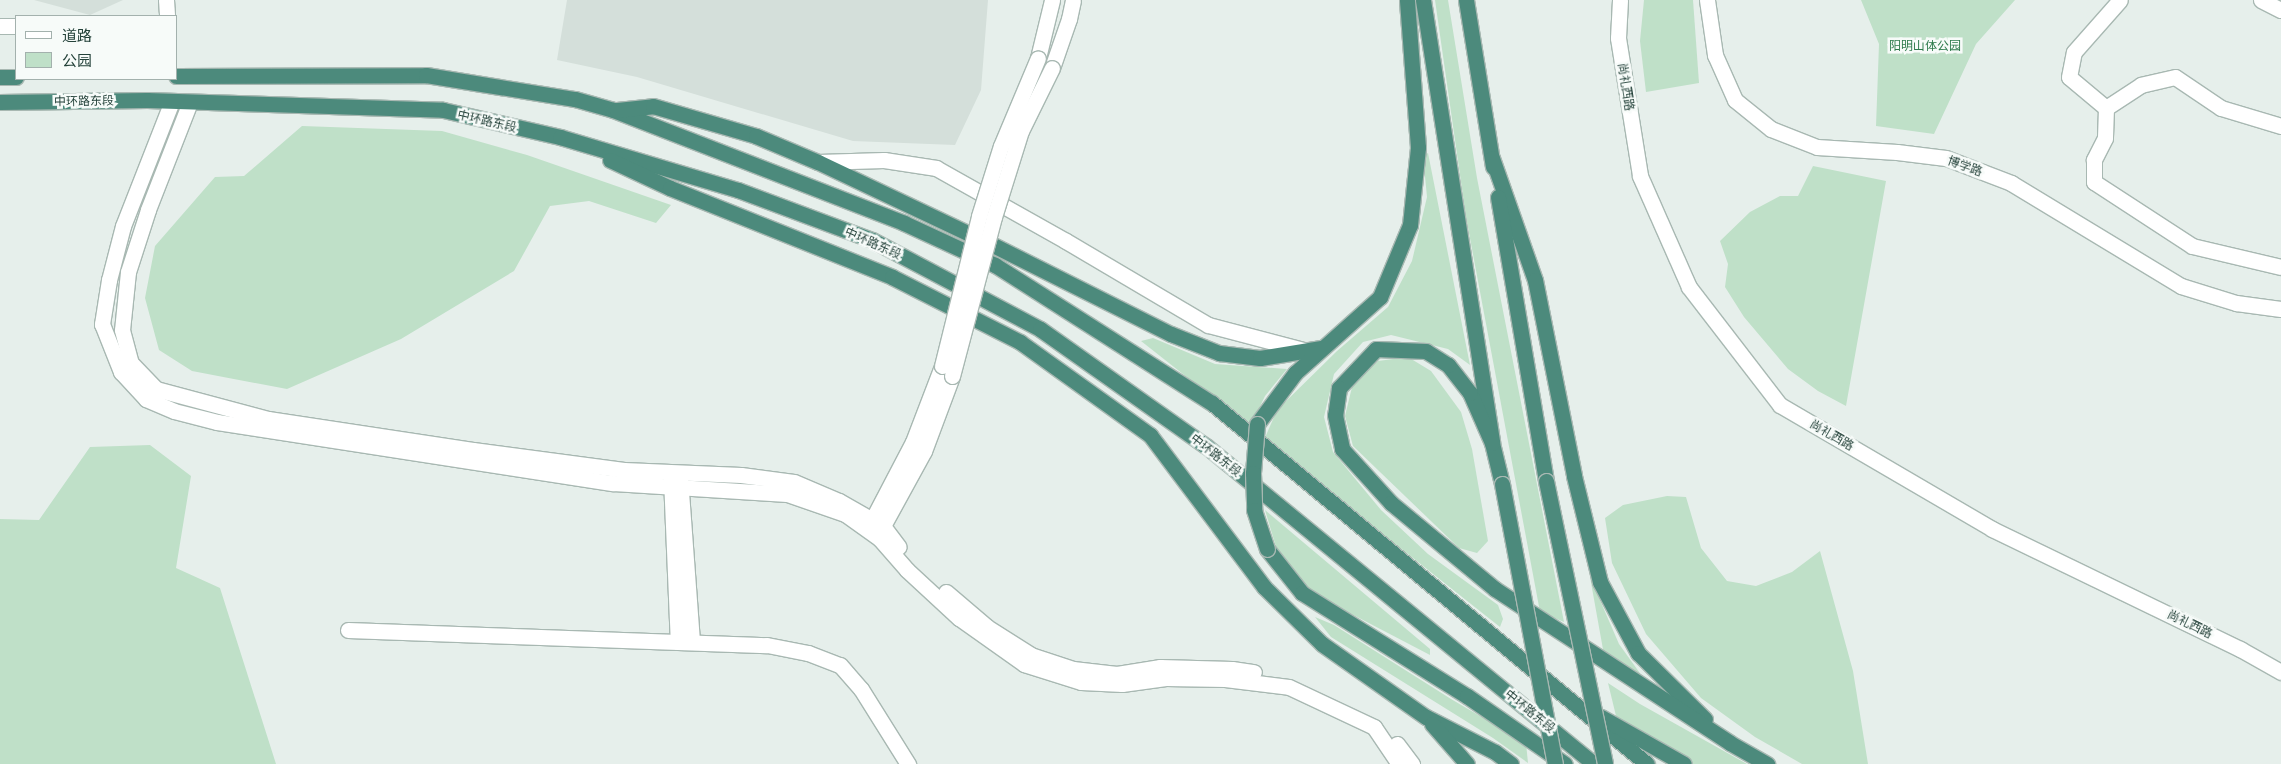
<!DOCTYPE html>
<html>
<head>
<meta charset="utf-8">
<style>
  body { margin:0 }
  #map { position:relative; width:2281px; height:764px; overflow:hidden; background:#e6efeb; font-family:Manrope,"Noto Sans SC",sans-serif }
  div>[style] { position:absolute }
  .built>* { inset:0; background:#d4dfda }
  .green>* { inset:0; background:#bfe0c8 }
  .roads { filter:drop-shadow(1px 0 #a8b8b2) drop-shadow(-1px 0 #a8b8b2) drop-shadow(0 1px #a8b8b2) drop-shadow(0 -1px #a8b8b2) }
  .minor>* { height:15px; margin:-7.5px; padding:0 7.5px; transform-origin:7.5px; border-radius:7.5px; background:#fff }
  .tertiary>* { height:15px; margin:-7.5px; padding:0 7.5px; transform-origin:7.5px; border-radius:7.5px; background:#fff }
  .trunk>* { height:15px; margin:-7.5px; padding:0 7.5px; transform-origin:7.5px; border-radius:7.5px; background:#4c8a7c }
  .bridges { filter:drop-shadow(1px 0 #a8b8b2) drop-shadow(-1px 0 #a8b8b2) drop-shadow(0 1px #a8b8b2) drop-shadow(0 -1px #a8b8b2) }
  .minor-bridge>* { height:15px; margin:-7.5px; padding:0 7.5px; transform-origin:7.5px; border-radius:7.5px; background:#fff }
  .trunk-bridge>* { height:15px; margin:-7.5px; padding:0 7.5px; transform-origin:7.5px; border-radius:7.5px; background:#4c8a7c }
  span { translate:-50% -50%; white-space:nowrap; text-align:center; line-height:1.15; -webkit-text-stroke:5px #f7fbf9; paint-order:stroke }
  .park-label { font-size:12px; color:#2d7a4b }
  .street-label { font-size:12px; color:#24423a }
  .legend { position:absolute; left:15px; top:15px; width:162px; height:65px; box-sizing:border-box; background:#f7fbf9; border:1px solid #a3b1ad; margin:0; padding:6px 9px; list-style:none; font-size:15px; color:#24423a }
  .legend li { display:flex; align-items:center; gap:10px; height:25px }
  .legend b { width:25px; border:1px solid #a3b1ad }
</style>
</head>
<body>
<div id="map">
  <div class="built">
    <div style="clip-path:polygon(34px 0,123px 0,90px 15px)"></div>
    <div style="clip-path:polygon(567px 0,988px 0,981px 90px,955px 145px,853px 141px,637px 77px,557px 60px)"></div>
  </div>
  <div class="green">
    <div style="clip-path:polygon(1435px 0,1448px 0,1477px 178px,1564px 622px,1540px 612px,1466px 217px)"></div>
    <div style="clip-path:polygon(1644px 0,1693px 0,1699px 83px,1646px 92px,1640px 41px)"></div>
    <div style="clip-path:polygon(1861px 0,2015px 0,1976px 44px,1934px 134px,1876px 126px,1879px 44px)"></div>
    <div style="clip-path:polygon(302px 126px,442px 131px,527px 155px,671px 205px,656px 223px,589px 201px,550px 206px,514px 271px,401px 339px,287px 389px,192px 371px,159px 350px,145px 298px,155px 246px,215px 177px,244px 176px)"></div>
    <div style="clip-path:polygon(1428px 153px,1470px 365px,1448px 349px,1391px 335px,1363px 342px,1334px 374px,1324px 417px,1333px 452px,1381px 510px,1428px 554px,1498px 605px,1503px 619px,1500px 627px,1264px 440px,1277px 410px,1337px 351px,1388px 307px,1412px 261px,1427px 197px,1423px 156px)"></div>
    <div style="clip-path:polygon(1813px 166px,1886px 181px,1846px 406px,1818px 391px,1788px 369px,1744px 317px,1725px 287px,1728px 264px,1720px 241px,1750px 212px,1780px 196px,1798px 196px)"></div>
    <div style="clip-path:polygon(1153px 338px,1215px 364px,1287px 369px,1265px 396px,1250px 427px,1141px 341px)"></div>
    <div style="clip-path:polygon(1408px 357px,1431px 371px,1461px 412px,1472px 449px,1488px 541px,1477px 553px,1459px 548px,1353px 446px,1345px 416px,1353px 383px,1378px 361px)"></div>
    <div style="clip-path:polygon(150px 445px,191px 476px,176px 568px,220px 588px,276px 764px,0 764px,0 519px,39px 520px,90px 447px)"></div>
    <div style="clip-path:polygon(1667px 496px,1686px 497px,1701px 548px,1727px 581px,1756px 586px,1792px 572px,1820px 551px,1853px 671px,1868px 764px,1802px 764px,1755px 737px,1701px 698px,1646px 634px,1612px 563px,1605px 518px,1623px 505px)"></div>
    <div style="clip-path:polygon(1265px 510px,1430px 649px,1430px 655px,1340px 608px,1303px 585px,1279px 557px)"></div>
    <div style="clip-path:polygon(1590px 577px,1619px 644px,1647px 683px,1604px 655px)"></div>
    <div style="clip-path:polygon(1315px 617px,1334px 625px,1451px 699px,1526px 743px,1528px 763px,1493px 738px,1331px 637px)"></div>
    <div style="clip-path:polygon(1608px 683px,1640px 704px,1747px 764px,1693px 764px,1617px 720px)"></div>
  </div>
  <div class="roads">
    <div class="minor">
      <div style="left:1707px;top:0;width:56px;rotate:81.7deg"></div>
      <div style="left:1715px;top:55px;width:49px;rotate:66deg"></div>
      <div style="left:1735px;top:100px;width:46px;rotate:38.9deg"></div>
      <div style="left:1771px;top:129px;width:49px;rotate:21.4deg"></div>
      <div style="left:1817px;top:147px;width:80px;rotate:3.6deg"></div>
      <div style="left:1897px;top:152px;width:49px;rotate:7deg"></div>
      <div style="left:1946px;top:158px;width:70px;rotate:21deg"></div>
      <div style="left:2011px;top:183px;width:199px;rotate:31.2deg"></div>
      <div style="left:2181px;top:286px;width:58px;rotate:17.2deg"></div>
      <div style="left:2236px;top:303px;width:45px;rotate:7.6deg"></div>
      <div style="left:2261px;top:0;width:22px;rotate:27deg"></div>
      <div style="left:0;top:26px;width:16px"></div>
      <div style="left:1038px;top:58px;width:60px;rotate:-76.4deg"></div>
      <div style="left:1052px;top:68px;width:52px;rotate:-70.9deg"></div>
      <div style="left:1069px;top:19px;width:19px;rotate:-78deg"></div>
      <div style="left:172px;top:101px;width:134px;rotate:111.4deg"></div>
      <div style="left:123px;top:226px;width:56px;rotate:104.5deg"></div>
      <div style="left:109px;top:280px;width:45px;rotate:99deg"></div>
      <div style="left:102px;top:324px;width:52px;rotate:68.4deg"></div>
      <div style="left:121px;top:372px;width:37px;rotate:47deg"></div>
      <div style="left:146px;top:399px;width:30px;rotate:23deg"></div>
      <div style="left:174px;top:411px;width:44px;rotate:14.3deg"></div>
      <div style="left:217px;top:422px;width:401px;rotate:8.8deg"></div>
      <div style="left:613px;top:483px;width:174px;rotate:3.6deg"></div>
      <div style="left:787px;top:494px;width:61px;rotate:19deg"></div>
      <div style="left:845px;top:514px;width:43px;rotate:35.5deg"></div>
      <div style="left:880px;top:539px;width:41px;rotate:48.9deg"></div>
      <div style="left:907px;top:570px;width:71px;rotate:42.7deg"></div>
      <div style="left:959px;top:618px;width:80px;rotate:35.3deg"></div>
      <div style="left:1024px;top:664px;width:60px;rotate:17.5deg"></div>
      <div style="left:1081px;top:682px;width:41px;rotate:2.8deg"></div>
      <div style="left:1122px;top:684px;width:44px;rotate:-7.8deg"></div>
      <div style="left:1166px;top:678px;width:59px;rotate:1deg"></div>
      <div style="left:1225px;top:679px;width:64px;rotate:7.1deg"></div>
      <div style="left:1289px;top:687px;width:94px;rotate:25.2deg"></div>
      <div style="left:1374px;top:727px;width:45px;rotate:56deg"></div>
      <div style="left:190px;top:102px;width:116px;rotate:111.3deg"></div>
      <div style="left:148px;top:210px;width:65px;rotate:107.9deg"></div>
      <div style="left:128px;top:272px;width:58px;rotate:95.9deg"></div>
      <div style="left:122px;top:330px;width:34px;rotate:75deg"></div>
      <div style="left:131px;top:363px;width:36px;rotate:46deg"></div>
      <div style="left:156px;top:389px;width:116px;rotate:15deg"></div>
      <div style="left:268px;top:419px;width:207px;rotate:8.6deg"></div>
      <div style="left:473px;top:450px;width:152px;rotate:7.5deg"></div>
      <div style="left:624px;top:470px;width:117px;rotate:2.4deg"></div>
      <div style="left:741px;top:475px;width:53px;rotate:7.5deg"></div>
      <div style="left:794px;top:482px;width:49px;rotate:22.9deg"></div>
      <div style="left:839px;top:501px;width:51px;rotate:29.6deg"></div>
      <div style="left:883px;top:526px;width:26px;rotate:53deg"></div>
      <div style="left:2106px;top:108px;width:48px;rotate:-140deg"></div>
      <div style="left:2069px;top:77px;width:25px;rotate:-79deg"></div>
      <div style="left:2074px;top:52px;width:69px;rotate:-48.5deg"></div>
      <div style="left:2281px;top:126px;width:63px;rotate:-163.3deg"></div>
      <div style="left:2221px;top:108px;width:55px;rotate:-146deg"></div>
      <div style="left:2175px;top:77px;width:35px;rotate:167deg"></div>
      <div style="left:2141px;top:85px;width:42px;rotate:146.7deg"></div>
      <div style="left:2106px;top:108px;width:30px;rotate:92deg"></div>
      <div style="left:2105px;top:138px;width:25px;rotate:117deg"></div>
      <div style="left:2094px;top:160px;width:22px;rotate:90deg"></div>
      <div style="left:2094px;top:182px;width:117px;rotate:33.1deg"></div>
      <div style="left:2192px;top:246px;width:91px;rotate:13.3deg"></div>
      <div style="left:818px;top:162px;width:66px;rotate:-1.7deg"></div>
      <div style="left:884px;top:160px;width:53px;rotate:8.7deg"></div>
      <div style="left:936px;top:168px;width:149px;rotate:29.3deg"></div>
      <div style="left:1066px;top:241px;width:165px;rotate:30.6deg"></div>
      <div style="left:1208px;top:325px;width:102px;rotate:14.7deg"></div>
      <div style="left:671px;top:478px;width:164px;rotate:87.6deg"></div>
      <div style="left:680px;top:478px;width:163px;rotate:85.8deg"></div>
      <div style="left:868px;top:528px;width:97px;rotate:-62.4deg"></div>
      <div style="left:913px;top:442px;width:81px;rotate:-69.1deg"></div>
      <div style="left:881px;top:535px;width:9px;rotate:-77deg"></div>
      <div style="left:883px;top:526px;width:85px;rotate:-61.3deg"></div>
      <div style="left:924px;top:451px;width:80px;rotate:-69.5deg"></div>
      <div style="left:946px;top:592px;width:54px;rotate:40.5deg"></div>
      <div style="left:987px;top:627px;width:52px;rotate:32.5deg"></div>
      <div style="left:1031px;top:655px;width:44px;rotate:18.4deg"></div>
      <div style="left:1073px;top:669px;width:44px;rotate:6.5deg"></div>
      <div style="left:1117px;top:674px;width:44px;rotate:-9.2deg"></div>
      <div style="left:1160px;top:667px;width:72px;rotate:1.6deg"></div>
      <div style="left:1232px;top:669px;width:22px;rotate:8deg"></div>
      <div style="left:348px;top:630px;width:419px;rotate:2.1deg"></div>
      <div style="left:767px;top:645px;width:42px;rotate:11deg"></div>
      <div style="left:808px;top:653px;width:34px;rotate:21deg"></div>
      <div style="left:840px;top:665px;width:32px;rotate:49deg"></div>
      <div style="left:861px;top:689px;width:89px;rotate:57.9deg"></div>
      <div style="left:1397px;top:744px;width:25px;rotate:53deg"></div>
    </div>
    <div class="tertiary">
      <div style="left:166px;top:0;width:16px;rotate:86deg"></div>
      <div style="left:1620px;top:0;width:38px;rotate:93deg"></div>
      <div style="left:1618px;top:38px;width:140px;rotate:80.9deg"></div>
      <div style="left:1640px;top:176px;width:121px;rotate:66.2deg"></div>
      <div style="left:1689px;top:287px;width:149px;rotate:52.4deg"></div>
      <div style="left:1780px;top:405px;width:246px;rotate:30.3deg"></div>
      <div style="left:1992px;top:529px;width:276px;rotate:25.8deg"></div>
      <div style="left:2240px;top:649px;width:47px;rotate:29.3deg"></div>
    </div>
    <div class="trunk">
      <div style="left:1423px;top:0;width:448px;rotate:81.1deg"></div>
      <div style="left:1492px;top:443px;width:42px;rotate:76.3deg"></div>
      <div style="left:1466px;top:0;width:169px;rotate:80.8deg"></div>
      <div style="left:176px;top:76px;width:250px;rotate:-0.2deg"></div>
      <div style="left:426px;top:75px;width:151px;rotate:9.2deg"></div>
      <div style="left:575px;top:99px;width:40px;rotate:16deg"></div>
      <div style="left:613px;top:110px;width:312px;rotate:21.2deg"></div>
      <div style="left:904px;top:223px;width:100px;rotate:24.8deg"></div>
      <div style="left:995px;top:265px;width:257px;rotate:32.5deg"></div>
      <div style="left:1212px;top:403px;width:565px;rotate:39.69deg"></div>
      <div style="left:0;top:77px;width:16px"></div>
      <div style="left:0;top:102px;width:147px;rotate:-0.8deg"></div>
      <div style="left:147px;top:100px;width:296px;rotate:1.9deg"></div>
      <div style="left:443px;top:110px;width:120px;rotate:13deg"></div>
      <div style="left:560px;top:137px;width:186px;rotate:16.6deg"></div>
      <div style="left:738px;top:190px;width:143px;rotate:20.5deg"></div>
      <div style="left:872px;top:240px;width:190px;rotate:27.9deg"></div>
      <div style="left:1040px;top:329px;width:203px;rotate:35.2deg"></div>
      <div style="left:1206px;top:446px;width:502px;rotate:39.34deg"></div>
      <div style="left:617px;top:110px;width:36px;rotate:-6deg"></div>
      <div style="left:653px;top:106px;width:107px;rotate:16.2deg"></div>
      <div style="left:756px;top:136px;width:67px;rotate:22.8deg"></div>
      <div style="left:818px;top:162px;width:194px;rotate:25.4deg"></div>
      <div style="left:993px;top:245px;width:199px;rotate:26.6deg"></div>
      <div style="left:1171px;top:334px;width:52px;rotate:21.6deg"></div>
      <div style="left:1219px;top:353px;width:41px;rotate:7deg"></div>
      <div style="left:1260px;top:358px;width:62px;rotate:-9.3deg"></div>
      <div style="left:1492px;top:158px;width:129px;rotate:70.6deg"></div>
      <div style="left:1535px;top:280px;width:200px;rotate:78.7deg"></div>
      <div style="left:1574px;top:476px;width:109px;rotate:76.2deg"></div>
      <div style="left:1600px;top:582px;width:81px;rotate:61.8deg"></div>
      <div style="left:1638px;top:653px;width:94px;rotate:44.6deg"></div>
      <div style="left:610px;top:160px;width:66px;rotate:25deg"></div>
      <div style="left:670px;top:188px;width:239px;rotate:21.8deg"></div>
      <div style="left:892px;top:277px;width:144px;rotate:26.9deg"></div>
      <div style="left:1020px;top:342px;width:160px;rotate:35.6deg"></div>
      <div style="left:1150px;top:435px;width:190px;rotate:53.1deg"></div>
      <div style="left:1264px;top:587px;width:81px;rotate:44.5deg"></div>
      <div style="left:1322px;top:644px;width:127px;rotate:35.1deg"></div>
      <div style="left:1426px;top:717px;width:77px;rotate:26.9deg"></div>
      <div style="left:1495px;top:752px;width:20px;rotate:37deg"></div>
      <div style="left:1498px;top:197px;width:288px;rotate:80.4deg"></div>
      <div style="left:1257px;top:424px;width:64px;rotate:-53.3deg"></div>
      <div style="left:1295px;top:373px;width:114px;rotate:-41.8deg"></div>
      <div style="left:1380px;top:297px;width:78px;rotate:-67.4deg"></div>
      <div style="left:1410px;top:225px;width:78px;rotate:-84.1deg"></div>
      <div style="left:1418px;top:147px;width:147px;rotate:-94.3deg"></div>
      <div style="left:1492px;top:443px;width:55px;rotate:-113.7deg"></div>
      <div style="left:1470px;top:393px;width:36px;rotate:-128deg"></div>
      <div style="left:1448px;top:365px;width:26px;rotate:-148deg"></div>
      <div style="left:1426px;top:351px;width:50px;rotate:-177.7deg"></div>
      <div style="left:1376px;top:349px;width:54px;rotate:133.5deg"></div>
      <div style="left:1339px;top:388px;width:27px;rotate:98deg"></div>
      <div style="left:1335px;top:415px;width:35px;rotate:78deg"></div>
      <div style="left:1342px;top:449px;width:73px;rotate:47.8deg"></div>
      <div style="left:1391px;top:503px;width:135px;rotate:39.6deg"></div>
      <div style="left:1495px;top:589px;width:281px;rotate:33.2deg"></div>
      <div style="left:1730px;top:743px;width:43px;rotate:29.6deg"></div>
      <div style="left:1267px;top:549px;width:56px;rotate:51.5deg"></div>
      <div style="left:1302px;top:593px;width:195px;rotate:32deg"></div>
      <div style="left:1467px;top:696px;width:119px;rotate:34.8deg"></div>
      <div style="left:1601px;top:717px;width:95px;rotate:29.5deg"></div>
      <div style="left:1432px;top:724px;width:53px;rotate:48.8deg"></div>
    </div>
  </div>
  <div class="bridges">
    <div class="minor-bridge">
      <div style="left:942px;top:366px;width:154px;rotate:-76.1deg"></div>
      <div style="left:979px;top:216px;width:73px;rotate:-72.6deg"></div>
      <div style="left:1001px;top:146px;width:95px;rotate:-67.2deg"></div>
      <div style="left:952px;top:376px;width:164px;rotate:-75.2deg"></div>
      <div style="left:994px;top:217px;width:90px;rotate:-72.6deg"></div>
      <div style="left:1021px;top:131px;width:70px;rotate:-63.8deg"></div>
    </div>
    <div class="trunk-bridge">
      <div style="left:1257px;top:424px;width:49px;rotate:94.7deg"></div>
      <div style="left:1253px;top:473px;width:37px;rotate:88deg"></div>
      <div style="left:1254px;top:510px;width:41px;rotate:71.6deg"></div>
      <div style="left:1546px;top:481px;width:289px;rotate:78.2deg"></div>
      <div style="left:1502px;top:484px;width:285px;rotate:79.3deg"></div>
    </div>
  </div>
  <div class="park-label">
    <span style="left:1925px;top:46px">阳明山体公园</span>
  </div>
  <div class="street-label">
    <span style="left:1626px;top:87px;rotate:81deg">尚礼西路</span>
    <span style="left:84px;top:101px;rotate:-1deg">中环路东段</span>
    <span style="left:487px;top:121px;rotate:13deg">中环路东段</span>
    <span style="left:1965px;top:166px;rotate:20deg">博学路</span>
    <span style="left:873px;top:243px;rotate:24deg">中环路东段</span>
    <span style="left:1832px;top:435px;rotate:30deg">尚礼西路</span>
    <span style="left:1216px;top:455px;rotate:38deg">中环路东段</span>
    <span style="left:2190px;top:624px;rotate:26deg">尚礼西路</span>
    <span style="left:1530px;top:711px;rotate:39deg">中环路东段</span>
  </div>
  <ul class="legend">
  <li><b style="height:6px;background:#fff"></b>道路</li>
  <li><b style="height:14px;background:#bfe0c8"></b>公园</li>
  </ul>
</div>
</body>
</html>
